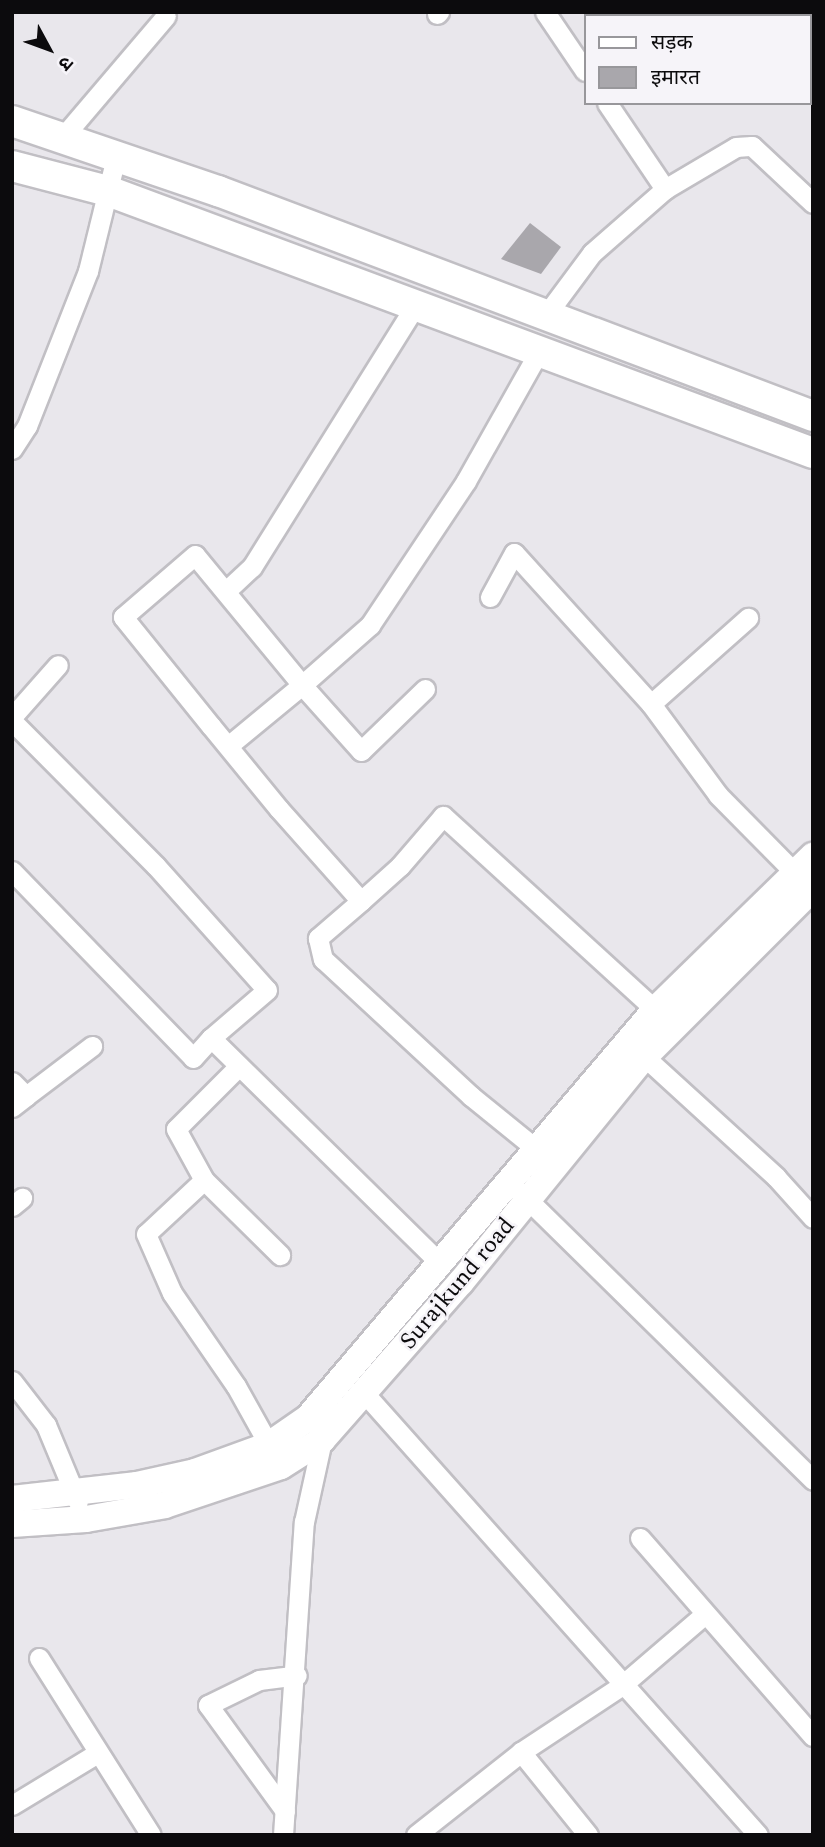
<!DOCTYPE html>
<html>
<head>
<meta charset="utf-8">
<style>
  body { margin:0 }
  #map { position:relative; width:825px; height:1847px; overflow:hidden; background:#e9e7ec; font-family:Spectral,"Noto Sans Devanagari",serif }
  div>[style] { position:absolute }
  .building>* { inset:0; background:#a9a7ac }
  .roads { filter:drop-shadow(2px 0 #c1bfc4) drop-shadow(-2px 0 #c1bfc4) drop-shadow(0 2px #c1bfc4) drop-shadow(0 -2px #c1bfc4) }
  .street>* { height:19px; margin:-9.5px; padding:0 9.5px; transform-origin:9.5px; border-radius:9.5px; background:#fff }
  .secondary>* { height:26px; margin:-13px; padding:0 13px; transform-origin:13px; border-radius:13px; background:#fff }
  .primary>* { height:30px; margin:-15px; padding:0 15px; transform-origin:15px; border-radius:15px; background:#fff }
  span { translate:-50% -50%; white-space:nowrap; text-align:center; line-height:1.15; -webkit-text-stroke:5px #f6f4f9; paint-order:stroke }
  .street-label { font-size:24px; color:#0c0b0d }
  .frame { position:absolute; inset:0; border:14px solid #0c0b0d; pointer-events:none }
  .legend { position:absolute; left:584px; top:14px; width:228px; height:91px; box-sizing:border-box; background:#f6f4f9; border:2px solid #98979b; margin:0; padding:9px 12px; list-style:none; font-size:21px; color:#0c0b0d }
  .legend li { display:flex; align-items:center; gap:14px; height:35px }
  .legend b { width:35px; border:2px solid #98979b }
  .north { position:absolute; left:14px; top:14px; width:70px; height:70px; -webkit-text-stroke:5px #f6f4f9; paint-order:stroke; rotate:131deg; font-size:19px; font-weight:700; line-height:28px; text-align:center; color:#0c0b0d }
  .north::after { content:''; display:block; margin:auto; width:24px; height:32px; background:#0c0b0d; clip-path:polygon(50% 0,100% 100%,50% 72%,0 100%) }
</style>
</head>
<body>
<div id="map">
  <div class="building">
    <div style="clip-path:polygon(530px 223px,561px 247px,541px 274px,501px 259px)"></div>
  </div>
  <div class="roads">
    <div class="street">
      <div style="left:545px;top:12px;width:71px;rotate:55.9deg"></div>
      <div style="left:727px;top:12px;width:5px;rotate:53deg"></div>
      <div style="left:437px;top:14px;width:3px;rotate:-45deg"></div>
      <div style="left:607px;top:103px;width:104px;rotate:56deg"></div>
      <div style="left:62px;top:138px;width:160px;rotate:-49.6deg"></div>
      <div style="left:546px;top:315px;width:77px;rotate:-53.4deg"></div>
      <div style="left:592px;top:253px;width:97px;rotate:-41.2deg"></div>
      <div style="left:665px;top:189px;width:82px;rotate:-30.6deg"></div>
      <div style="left:736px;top:147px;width:16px;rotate:-4deg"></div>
      <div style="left:752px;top:146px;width:83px;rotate:43.1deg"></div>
      <div style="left:12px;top:449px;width:27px;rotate:-57deg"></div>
      <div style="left:27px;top:426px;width:167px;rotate:-68.5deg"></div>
      <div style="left:88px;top:271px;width:117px;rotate:-76.2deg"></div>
      <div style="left:226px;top:591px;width:35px;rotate:-43deg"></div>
      <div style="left:252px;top:567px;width:309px;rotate:-58deg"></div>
      <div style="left:490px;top:597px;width:50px;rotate:-61.4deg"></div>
      <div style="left:514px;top:553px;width:204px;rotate:47.8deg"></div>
      <div style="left:651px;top:704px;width:113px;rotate:53.6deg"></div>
      <div style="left:718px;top:795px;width:108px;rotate:45.4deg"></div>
      <div style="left:425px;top:689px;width:89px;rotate:135.9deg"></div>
      <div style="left:361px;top:751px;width:89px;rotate:-131.8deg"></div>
      <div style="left:302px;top:685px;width:91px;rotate:-41.4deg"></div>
      <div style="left:370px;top:625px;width:173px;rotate:-56.3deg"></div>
      <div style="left:466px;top:481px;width:147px;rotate:-60.6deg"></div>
      <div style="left:651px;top:704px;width:130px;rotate:-41.6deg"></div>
      <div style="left:12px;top:717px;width:69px;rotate:-48.5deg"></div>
      <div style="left:12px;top:721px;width:204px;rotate:45.2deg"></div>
      <div style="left:156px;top:866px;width:166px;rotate:48.2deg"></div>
      <div style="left:267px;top:990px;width:74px;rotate:139.4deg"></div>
      <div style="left:228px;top:746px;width:96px;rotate:-39.5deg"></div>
      <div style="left:302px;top:685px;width:168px;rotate:-129.5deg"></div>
      <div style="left:195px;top:555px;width:95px;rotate:139.3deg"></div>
      <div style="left:123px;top:617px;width:140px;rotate:51.1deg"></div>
      <div style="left:211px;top:726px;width:107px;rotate:50.7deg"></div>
      <div style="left:279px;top:809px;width:123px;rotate:48.3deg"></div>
      <div style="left:361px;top:901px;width:57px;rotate:139.3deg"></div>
      <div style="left:318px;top:938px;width:22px;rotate:77deg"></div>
      <div style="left:323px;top:959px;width:202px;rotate:42.8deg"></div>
      <div style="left:471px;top:1096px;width:97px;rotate:39.1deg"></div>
      <div style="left:12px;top:871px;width:260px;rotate:45.9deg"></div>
      <div style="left:193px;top:1058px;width:27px;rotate:-48deg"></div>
      <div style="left:211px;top:1038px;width:322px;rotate:44.5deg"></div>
      <div style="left:361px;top:901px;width:52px;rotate:-41.9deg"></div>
      <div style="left:400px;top:866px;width:66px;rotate:-49.3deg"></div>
      <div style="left:443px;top:816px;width:299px;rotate:42.4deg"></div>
      <div style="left:636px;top:1049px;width:190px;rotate:42.4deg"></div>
      <div style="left:776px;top:1177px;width:55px;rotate:47.9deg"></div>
      <div style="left:239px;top:1066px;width:89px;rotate:135deg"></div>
      <div style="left:176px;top:1129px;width:58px;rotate:61.2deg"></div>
      <div style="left:204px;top:1180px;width:79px;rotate:137deg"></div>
      <div style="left:146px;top:1234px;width:64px;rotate:66.2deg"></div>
      <div style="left:172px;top:1293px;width:113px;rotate:55.5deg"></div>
      <div style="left:236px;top:1386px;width:80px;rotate:60.9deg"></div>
      <div style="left:12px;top:1082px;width:20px;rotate:45deg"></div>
      <div style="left:26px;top:1096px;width:83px;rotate:-37.1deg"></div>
      <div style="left:12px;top:1107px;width:18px;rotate:-38deg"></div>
      <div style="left:204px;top:1180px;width:107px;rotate:44.6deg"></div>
      <div style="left:520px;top:1192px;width:411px;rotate:44.5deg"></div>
      <div style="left:12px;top:1206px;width:13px;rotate:-39deg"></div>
      <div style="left:12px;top:1381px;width:56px;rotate:52.3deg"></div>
      <div style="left:46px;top:1425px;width:83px;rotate:67.4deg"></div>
      <div style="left:366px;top:1395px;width:589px;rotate:48.3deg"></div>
      <div style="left:640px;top:1538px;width:263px;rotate:48.9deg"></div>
      <div style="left:39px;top:1658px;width:209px;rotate:57.7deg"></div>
      <div style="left:12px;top:1805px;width:98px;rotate:-31.3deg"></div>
      <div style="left:285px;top:1811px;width:131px;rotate:-126deg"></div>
      <div style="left:208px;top:1705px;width:57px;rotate:-26.1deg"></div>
      <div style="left:259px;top:1680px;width:38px;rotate:-7deg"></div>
      <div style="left:283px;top:1835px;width:314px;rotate:-86.2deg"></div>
      <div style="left:304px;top:1522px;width:84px;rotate:-77.6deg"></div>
      <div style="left:322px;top:1440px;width:7px;rotate:-124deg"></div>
      <div style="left:416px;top:1835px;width:134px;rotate:-38.3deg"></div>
      <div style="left:588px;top:1835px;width:107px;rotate:-128.9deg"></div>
      <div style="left:521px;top:1752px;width:120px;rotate:-33.4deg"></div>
      <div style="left:621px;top:1686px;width:111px;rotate:-40.6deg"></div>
    </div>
    <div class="secondary">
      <div style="left:12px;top:1499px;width:126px;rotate:-6.4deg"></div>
      <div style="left:137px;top:1485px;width:59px;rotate:-12.6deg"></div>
      <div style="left:195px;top:1472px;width:79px;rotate:-20deg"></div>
      <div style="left:269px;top:1445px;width:47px;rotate:-34.7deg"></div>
      <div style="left:308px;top:1418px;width:536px;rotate:-49.62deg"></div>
      <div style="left:655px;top:1010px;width:221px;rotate:-44.3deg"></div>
      <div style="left:12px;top:1524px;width:74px;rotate:-3.9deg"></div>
      <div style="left:86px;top:1519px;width:80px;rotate:-10deg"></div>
      <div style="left:165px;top:1505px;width:122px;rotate:-18.6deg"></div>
      <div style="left:281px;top:1466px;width:49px;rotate:-32.4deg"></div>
      <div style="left:322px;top:1440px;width:210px;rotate:-48.7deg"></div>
      <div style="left:461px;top:1282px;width:290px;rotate:-50.9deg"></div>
      <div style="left:644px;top:1057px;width:239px;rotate:-45deg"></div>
    </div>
    <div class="primary">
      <div style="left:12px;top:121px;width:218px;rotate:18.8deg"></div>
      <div style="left:218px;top:191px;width:636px;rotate:20.71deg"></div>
      <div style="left:12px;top:166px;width:99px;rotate:14.6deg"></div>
      <div style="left:108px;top:191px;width:752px;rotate:20.39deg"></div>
    </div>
  </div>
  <div class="street-label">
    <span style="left:458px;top:1284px;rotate:-50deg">Surajkund road</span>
  </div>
  <div class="frame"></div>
  <ul class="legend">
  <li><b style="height:9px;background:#fff"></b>सड़क</li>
  <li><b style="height:19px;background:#a9a7ac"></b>इमारत</li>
  </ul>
  <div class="north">उ</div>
</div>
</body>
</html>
